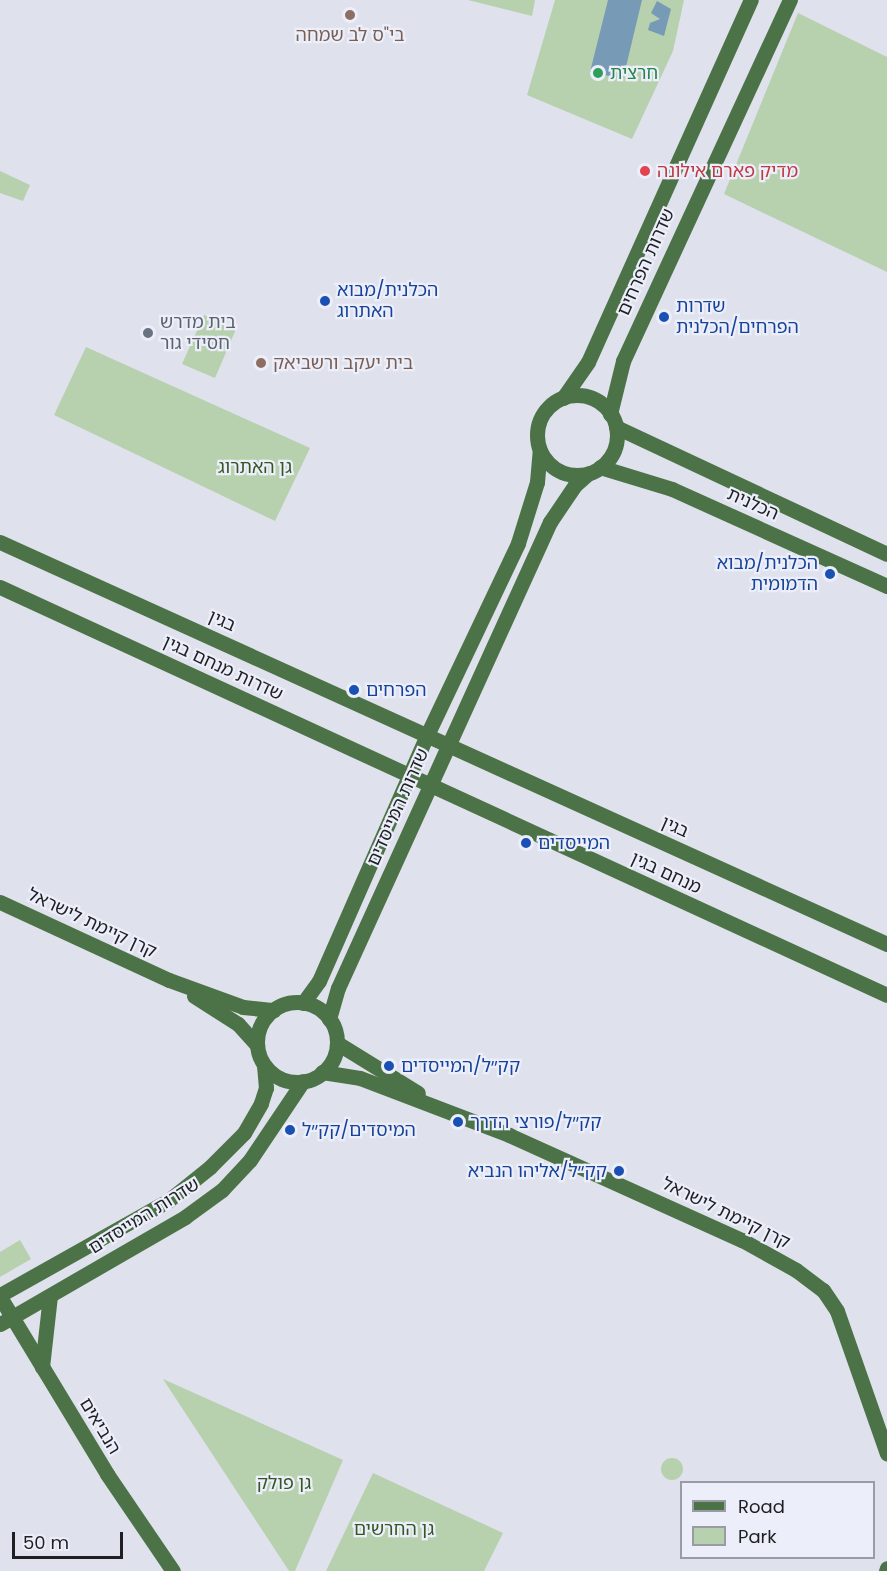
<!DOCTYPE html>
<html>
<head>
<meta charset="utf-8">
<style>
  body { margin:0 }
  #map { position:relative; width:887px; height:1571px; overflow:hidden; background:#dfe1ec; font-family:Poppins,"Noto Sans Hebrew",sans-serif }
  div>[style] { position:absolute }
  .green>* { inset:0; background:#b7d1ae }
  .round { border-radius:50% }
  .water>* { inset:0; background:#779ab7 }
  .secondary>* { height:15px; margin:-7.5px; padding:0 7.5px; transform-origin:7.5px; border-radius:7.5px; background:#4c7347 }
  .secondary>.ring { margin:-7.5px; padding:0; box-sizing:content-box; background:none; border:15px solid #4c7347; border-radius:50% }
  .dots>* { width:16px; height:16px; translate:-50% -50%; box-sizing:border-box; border:3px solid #eceef9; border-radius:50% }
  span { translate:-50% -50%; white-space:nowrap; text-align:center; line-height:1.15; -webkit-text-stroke:4.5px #eceef9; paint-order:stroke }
  .education-label { font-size:18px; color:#785e54 }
  .left { translate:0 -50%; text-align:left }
  .leisure-label { font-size:18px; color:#27864d }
  .health-label { font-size:18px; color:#be3a42 }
  .street-label { font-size:18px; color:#1e1f23 }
  .transit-label { font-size:18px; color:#164399 }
  .right { translate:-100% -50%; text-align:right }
  .worship-label { font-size:18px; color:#5b616d }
  .park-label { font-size:18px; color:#335724 }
  .legend { position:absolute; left:680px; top:1481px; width:195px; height:78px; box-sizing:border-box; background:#eceef9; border:2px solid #9a9ba3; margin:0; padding:8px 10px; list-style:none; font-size:18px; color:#1e1f23 }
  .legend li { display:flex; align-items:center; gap:12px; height:30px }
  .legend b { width:30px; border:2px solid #9a9ba3 }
  .scale { position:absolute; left:12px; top:1532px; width:111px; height:27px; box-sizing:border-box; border:3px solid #1e1f23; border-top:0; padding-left:8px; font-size:18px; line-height:21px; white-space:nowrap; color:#1e1f23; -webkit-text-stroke:4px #eceef9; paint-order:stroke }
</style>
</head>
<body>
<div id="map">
  <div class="green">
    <div style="clip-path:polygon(468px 0,535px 0,532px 16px)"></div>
    <div style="clip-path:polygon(555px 0,684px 0,673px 51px,632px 139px,527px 95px)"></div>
    <div style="clip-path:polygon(798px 13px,887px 57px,887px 272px,724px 194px)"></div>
    <div style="clip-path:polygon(0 171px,30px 185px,23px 201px,0 193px)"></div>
    <div style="clip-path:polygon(204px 315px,236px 329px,215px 378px,182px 364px)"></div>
    <div style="clip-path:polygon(86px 347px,310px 448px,275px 521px,54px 415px)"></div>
    <div style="clip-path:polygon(20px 1240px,31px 1259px,0 1277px,0 1252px)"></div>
    <div style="clip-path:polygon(163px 1379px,343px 1460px,295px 1571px,289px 1571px)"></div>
    <div class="round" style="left:661px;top:1458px;width:22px;height:22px"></div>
    <div style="clip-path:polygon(373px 1473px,503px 1533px,484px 1571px,326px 1571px)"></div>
  </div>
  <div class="water">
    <div style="clip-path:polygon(608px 0,642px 0,623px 79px,590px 72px)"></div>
    <div style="clip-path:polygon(657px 1px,671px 9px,664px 36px,648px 30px,650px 23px,660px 19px,651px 13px)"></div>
  </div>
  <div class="secondary">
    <div class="ring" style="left:537px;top:395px;width:65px;height:65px"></div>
    <div style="left:563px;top:398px;width:44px;rotate:-55.2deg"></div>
    <div style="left:588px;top:362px;width:397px;rotate:-65.8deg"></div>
    <div style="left:610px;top:414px;width:55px;rotate:-76.2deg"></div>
    <div style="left:623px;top:361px;width:398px;rotate:-65.2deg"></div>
    <div style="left:616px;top:427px;width:299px;rotate:25.1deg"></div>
    <div style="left:600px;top:467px;width:75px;rotate:17deg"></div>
    <div style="left:672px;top:489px;width:236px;rotate:24.3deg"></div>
    <div style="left:0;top:542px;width:974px;rotate:24.38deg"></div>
    <div style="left:0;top:587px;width:976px;rotate:24.7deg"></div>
    <div style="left:0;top:902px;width:186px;rotate:24.8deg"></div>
    <div style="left:169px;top:980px;width:79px;rotate:20deg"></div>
    <div style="left:243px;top:1007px;width:31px;rotate:6deg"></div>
    <div style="left:194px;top:996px;width:52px;rotate:32.5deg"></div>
    <div style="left:238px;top:1024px;width:28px;rotate:48deg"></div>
    <div class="ring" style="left:257px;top:1002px;width:65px;height:65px"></div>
    <div style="left:303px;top:1003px;width:27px;rotate:-54deg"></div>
    <div style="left:319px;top:981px;width:269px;rotate:-66.3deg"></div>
    <div style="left:427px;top:735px;width:212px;rotate:-64.6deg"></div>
    <div style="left:518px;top:543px;width:64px;rotate:-72.7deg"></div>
    <div style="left:537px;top:482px;width:32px;rotate:-85deg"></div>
    <div style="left:329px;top:1019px;width:32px;rotate:-74deg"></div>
    <div style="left:338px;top:988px;width:512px;rotate:-65.54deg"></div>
    <div style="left:550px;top:522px;width:45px;rotate:-56deg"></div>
    <div style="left:575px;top:485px;width:18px;rotate:-41deg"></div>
    <div style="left:337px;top:1043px;width:95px;rotate:31.7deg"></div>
    <div style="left:322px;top:1072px;width:38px;rotate:9deg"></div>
    <div style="left:360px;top:1078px;width:160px;rotate:20.9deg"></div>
    <div style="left:509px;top:1135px;width:256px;rotate:24.3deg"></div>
    <div style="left:742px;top:1240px;width:62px;rotate:29.1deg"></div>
    <div style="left:796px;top:1270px;width:34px;rotate:37deg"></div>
    <div style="left:823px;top:1290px;width:25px;rotate:56deg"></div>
    <div style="left:837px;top:1311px;width:151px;rotate:70.7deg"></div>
    <div style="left:0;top:1295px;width:194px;rotate:-29.3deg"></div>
    <div style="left:169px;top:1200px;width:53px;rotate:-38.8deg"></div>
    <div style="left:210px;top:1167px;width:48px;rotate:-45deg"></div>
    <div style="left:244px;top:1133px;width:34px;rotate:-60deg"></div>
    <div style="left:261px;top:1103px;width:16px;rotate:-72deg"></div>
    <div style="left:266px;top:1088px;width:23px;rotate:-95deg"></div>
    <div style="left:0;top:1297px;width:207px;rotate:58.8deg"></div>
    <div style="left:107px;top:1474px;width:117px;rotate:55.8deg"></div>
    <div style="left:0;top:1324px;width:214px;rotate:-30deg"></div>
    <div style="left:185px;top:1217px;width:46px;rotate:-36.1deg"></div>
    <div style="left:222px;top:1190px;width:41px;rotate:-47deg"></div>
    <div style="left:250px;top:1160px;width:95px;rotate:-56.1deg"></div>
    <div style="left:42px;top:1367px;width:71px;rotate:-83.6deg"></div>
    <div style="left:886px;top:1571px;width:3px;rotate:-72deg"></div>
  </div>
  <div class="dots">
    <div style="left:350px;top:15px;background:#8d6e63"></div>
    <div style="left:598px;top:73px;background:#2e9e5b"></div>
    <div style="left:645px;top:171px;background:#e0444e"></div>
    <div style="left:325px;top:301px;background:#1a4fb4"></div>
    <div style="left:664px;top:317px;background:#1a4fb4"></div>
    <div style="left:148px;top:333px;background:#6b7280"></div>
    <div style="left:261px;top:363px;background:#8d6e63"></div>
    <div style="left:830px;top:574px;background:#1a4fb4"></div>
    <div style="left:354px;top:690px;background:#1a4fb4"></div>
    <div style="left:526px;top:843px;background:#1a4fb4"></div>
    <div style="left:389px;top:1066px;background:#1a4fb4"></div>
    <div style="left:458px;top:1122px;background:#1a4fb4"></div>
    <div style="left:290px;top:1130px;background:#1a4fb4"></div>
    <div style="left:619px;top:1171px;background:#1a4fb4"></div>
  </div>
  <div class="education-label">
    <span style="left:350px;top:35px">בי"ס לב שמחה</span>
    <span class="left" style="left:273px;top:363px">בית יעקב ורשביאק</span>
  </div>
  <div class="leisure-label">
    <span class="left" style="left:610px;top:73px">חרצית</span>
  </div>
  <div class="health-label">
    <span class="left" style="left:657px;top:171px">מדיק פארם אילונה</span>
  </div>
  <div class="street-label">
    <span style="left:646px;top:262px;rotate:-66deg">שדרות הפרחים</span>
    <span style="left:753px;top:504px;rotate:24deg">הכלנית</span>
    <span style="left:222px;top:621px;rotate:24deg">בגין</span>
    <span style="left:223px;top:668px;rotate:25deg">שדרות מנחם בגין</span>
    <span style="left:398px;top:807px;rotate:-66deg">שדרות המייסדים</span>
    <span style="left:675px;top:827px;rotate:24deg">בגין</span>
    <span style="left:666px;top:873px;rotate:25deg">מנחם בגין</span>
    <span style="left:92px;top:923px;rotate:25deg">קרן קיימת לישראל</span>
    <span style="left:726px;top:1213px;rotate:26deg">קרן קיימת לישראל</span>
    <span style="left:144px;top:1216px;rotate:-32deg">שדרות המייסדים</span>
    <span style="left:100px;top:1426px;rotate:59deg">הנביאים</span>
  </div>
  <div class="transit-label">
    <span class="left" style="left:337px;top:301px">הכלנית/מבוא<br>האתרוג</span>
    <span class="left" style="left:676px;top:317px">שדרות<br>הפרחים/הכלנית</span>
    <span class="right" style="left:818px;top:574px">הכלנית/מבוא<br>הדמומית</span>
    <span class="left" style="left:366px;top:690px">הפרחים</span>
    <span class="left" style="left:538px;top:843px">המייסדים</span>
    <span class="left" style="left:401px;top:1066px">קק״ל/המייסדים</span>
    <span class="left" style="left:470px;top:1122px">קק״ל/פורצי הדרך</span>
    <span class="left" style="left:302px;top:1130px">המיסדים/קק״ל</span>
    <span class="right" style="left:607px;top:1171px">קק״ל/אליהו הנביא</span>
  </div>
  <div class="worship-label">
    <span class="left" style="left:160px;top:333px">בית מדרש<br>חסידי גור</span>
  </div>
  <div class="park-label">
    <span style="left:255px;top:467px">גן האתרוג</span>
    <span style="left:284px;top:1483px">גן פולק</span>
    <span style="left:394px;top:1529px">גן החרשים</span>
  </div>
  <ul class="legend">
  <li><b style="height:8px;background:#4c7347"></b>Road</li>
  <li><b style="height:16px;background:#b7d1ae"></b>Park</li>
  </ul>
  <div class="scale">50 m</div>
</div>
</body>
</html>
